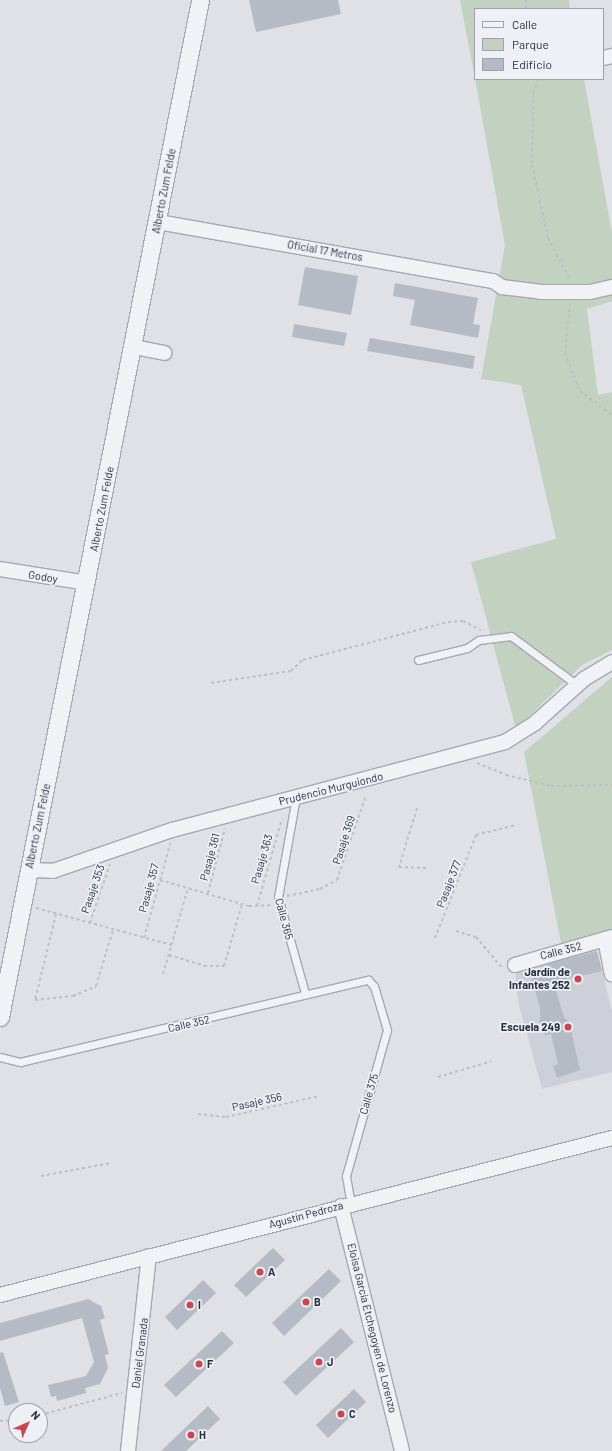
<!DOCTYPE html>
<html>
<head>
<meta charset="utf-8">
<style>
  body { margin:0 }
  #map { position:relative; width:612px; height:1451px; overflow:hidden; background:#dfe1e7; font-family:Barlow,sans-serif }
  div>[style] { position:absolute }
  .built>* { inset:0; background:#cdd0d9 }
  .green>* { inset:0; background:#c3d1c0 }
  .building>* { inset:0; background:#b6bac4 }
  .path>* { height:2px; margin-top:-1px; transform-origin:0; background:repeating-linear-gradient(90deg,#bdbfc6 0 3px,transparent 0 6px) }
  .roads { filter:drop-shadow(1px 0 #a4a8b1) drop-shadow(-1px 0 #a4a8b1) drop-shadow(0 1px #a4a8b1) drop-shadow(0 -1px #a4a8b1) }
  .service>* { height:7px; margin:-3.5px; padding:0 3.5px; transform-origin:3.5px; border-radius:3.5px; background:#f1f2f6 }
  .minor>* { height:14px; margin:-7px; padding:0 7px; transform-origin:7px; border-radius:7px; background:#f1f2f6 }
  .tertiary>* { height:17px; margin:-8.5px; padding:0 8.5px; transform-origin:8.5px; border-radius:8.5px; background:#f1f2f6 }
  .dots>* { width:11px; height:11px; translate:-50% -50%; box-sizing:border-box; border:2px solid #eef0f5; border-radius:50% }
  span { translate:-50% -50%; white-space:nowrap; text-align:center; line-height:1.15; -webkit-text-stroke:3.5px #eef0f5; paint-order:stroke }
  .street-label { font-size:11px; color:#282e3e }
  .poi-label { font-size:11px; color:#282e3e; font-weight:700 }
  .right { translate:-100% -50%; text-align:right }
  .left { translate:0 -50%; text-align:left }
  .legend { position:absolute; left:474px; top:8px; width:130px; height:72px; box-sizing:border-box; background:#eef0f5; border:1px solid #9fa2ac; margin:0; padding:5px 7px; list-style:none; font-size:12px; color:#282e3e }
  .legend li { display:flex; align-items:center; gap:8px; height:20px }
  .legend b { width:20px; border:1px solid #9fa2ac }
  .north { position:absolute; left:8px; top:1403px; width:40px; height:40px; box-sizing:border-box; background:#eef0f5; border:1px solid #9fa2ac; border-radius:50%; rotate:45deg; font-size:11px; font-weight:700; line-height:16px; text-align:center; color:#282e3e }
  .north::after { content:''; display:block; margin:auto; width:14px; height:18px; background:#c94752; clip-path:polygon(50% 0,100% 100%,50% 72%,0 100%) }
</style>
</head>
<body>
<div id="map">
  <div class="built">
    <div style="clip-path:polygon(596px 947px,612px 1011px,612px 1072px,542px 1089px,518px 1001px,515px 968px)"></div>
  </div>
  <div class="green">
    <div style="clip-path:polygon(460px 0,569px 0,570px 9px,475px 9px,475px 78px)"></div>
    <div style="clip-path:polygon(475px 79px,584px 79px,612px 233px,612px 301px,587px 309px,598px 395px,612px 392px,612px 650px,582px 665px,516px 729px,471px 562px,556px 539px,521px 385px,481px 379px,505px 245px)"></div>
    <div style="clip-path:polygon(612px 677px,612px 929px,561px 943px,524px 752px)"></div>
  </div>
  <div class="building">
    <div style="clip-path:polygon(249px 0,338px 0,341px 14px,256px 32px)"></div>
    <div style="clip-path:polygon(305px 267px,358px 276px,351px 315px,298px 305px)"></div>
    <div style="clip-path:polygon(395px 283px,478px 298px,473px 324px,480px 325px,478px 338px,410px 325px,415px 300px,393px 296px)"></div>
    <div style="clip-path:polygon(294px 324px,347px 333px,344px 346px,292px 337px)"></div>
    <div style="clip-path:polygon(370px 338px,475px 356px,473px 369px,367px 351px)"></div>
    <div style="clip-path:polygon(597px 951px,602px 971px,567px 979px,568px 983px,555px 987px,564px 1018px,569px 1021px,580px 1070px,557px 1078px,553px 1066px,558px 1064px,551px 1034px,545px 1035px,540px 1024px,540px 1008px,531px 975px,546px 971px,548px 964px)"></div>
    <div style="clip-path:polygon(273px 1248px,285px 1260px,246px 1297px,234px 1285px)"></div>
    <div style="clip-path:polygon(329px 1269px,341px 1281px,284px 1336px,272px 1323px)"></div>
    <div style="clip-path:polygon(203px 1280px,216px 1293px,177px 1330px,165px 1317px)"></div>
    <div style="clip-path:polygon(88px 1299px,101px 1306px,105px 1318px,100px 1320px,109px 1354px,105px 1355px,108px 1368px,100px 1384px,85px 1388px,86px 1393px,57px 1401px,56px 1396px,51px 1397px,48px 1385px,86px 1376px,94px 1362px,82px 1318px,0 1341px,0 1323px)"></div>
    <div style="clip-path:polygon(341px 1328px,354px 1342px,296px 1396px,283px 1382px)"></div>
    <div style="clip-path:polygon(222px 1331px,234px 1343px,176px 1397px,164px 1385px)"></div>
    <div style="clip-path:polygon(3px 1352px,19px 1402px,5px 1406px,0 1388px,0 1353px)"></div>
    <div style="clip-path:polygon(354px 1389px,366px 1402px,328px 1438px,316px 1425px)"></div>
    <div style="clip-path:polygon(208px 1406px,220px 1419px,186px 1451px,161px 1451px)"></div>
  </div>
  <div class="path">
    <div style="left:526px;top:9px;width:9px;rotate:-90deg"></div>
    <div style="left:538px;top:79px;width:16px;rotate:108deg"></div>
    <div style="left:533px;top:94px;width:71px;rotate:90.8deg"></div>
    <div style="left:532px;top:165px;width:75px;rotate:77.6deg"></div>
    <div style="left:548px;top:238px;width:47px;rotate:62.4deg"></div>
    <div style="left:570px;top:303px;width:50px;rotate:95.7deg"></div>
    <div style="left:565px;top:353px;width:41px;rotate:68.5deg"></div>
    <div style="left:580px;top:391px;width:40px;rotate:37deg"></div>
    <div style="left:211px;top:683px;width:81px;rotate:-8.5deg"></div>
    <div style="left:291px;top:671px;width:16px;rotate:-43deg"></div>
    <div style="left:303px;top:660px;width:150px;rotate:-14.7deg"></div>
    <div style="left:448px;top:622px;width:15px;rotate:-4deg"></div>
    <div style="left:463px;top:621px;width:20px;rotate:27deg"></div>
    <div style="left:477px;top:763px;width:31px;rotate:22deg"></div>
    <div style="left:506px;top:775px;width:46px;rotate:13.7deg"></div>
    <div style="left:551px;top:786px;width:61px;rotate:-0.9deg"></div>
    <div style="left:417px;top:808px;width:62px;rotate:107deg"></div>
    <div style="left:399px;top:867px;width:28px;rotate:2deg"></div>
    <div style="left:160px;top:880px;width:93px;rotate:16.3deg"></div>
    <div style="left:249px;top:906px;width:23px;rotate:-2deg"></div>
    <div style="left:208px;top:893px;width:67px;rotate:-75.3deg"></div>
    <div style="left:287px;top:896px;width:34px;rotate:-12deg"></div>
    <div style="left:320px;top:889px;width:19px;rotate:-28deg"></div>
    <div style="left:337px;top:880px;width:87px;rotate:-71.1deg"></div>
    <div style="left:257px;top:906px;width:91px;rotate:-74deg"></div>
    <div style="left:36px;top:908px;width:141px;rotate:15.2deg"></div>
    <div style="left:56px;top:914px;width:89px;rotate:103.7deg"></div>
    <div style="left:35px;top:1000px;width:38px;rotate:-6deg"></div>
    <div style="left:73px;top:996px;width:25px;rotate:-23deg"></div>
    <div style="left:96px;top:986px;width:59px;rotate:-73.1deg"></div>
    <div style="left:90px;top:923px;width:62px;rotate:-71.3deg"></div>
    <div style="left:456px;top:931px;width:21px;rotate:17deg"></div>
    <div style="left:476px;top:937px;width:42px;rotate:49.8deg"></div>
    <div style="left:144px;top:938px;width:98px;rotate:-74.5deg"></div>
    <div style="left:435px;top:938px;width:111px;rotate:-68.3deg"></div>
    <div style="left:476px;top:835px;width:41px;rotate:-14deg"></div>
    <div style="left:169px;top:955px;width:37px;rotate:17deg"></div>
    <div style="left:204px;top:966px;width:20px"></div>
    <div style="left:224px;top:966px;width:65px;rotate:-73.8deg"></div>
    <div style="left:163px;top:974px;width:90px;rotate:-73.8deg"></div>
    <div style="left:438px;top:1077px;width:56px;rotate:-16.5deg"></div>
    <div style="left:198px;top:1114px;width:28px;rotate:6deg"></div>
    <div style="left:226px;top:1117px;width:95px;rotate:-12.7deg"></div>
    <div style="left:41px;top:1176px;width:71px;rotate:-10.5deg"></div>
    <div style="left:40px;top:1415px;width:85px;rotate:-15deg"></div>
    <div style="left:0;top:1421px;width:16px;rotate:-4deg"></div>
  </div>
  <div class="roads">
    <div class="service">
      <div style="left:418px;top:660px;width:50px;rotate:-13.8deg"></div>
      <div style="left:467px;top:648px;width:14px;rotate:-34deg"></div>
      <div style="left:479px;top:640px;width:32px;rotate:-7deg"></div>
      <div style="left:511px;top:636px;width:82px;rotate:36.6deg"></div>
      <div style="left:296px;top:797px;width:102px;rotate:100.2deg"></div>
      <div style="left:278px;top:897px;width:100px;rotate:74.3deg"></div>
      <div style="left:0;top:1057px;width:21px;rotate:14deg"></div>
      <div style="left:20px;top:1062px;width:358px;rotate:-13.3deg"></div>
      <div style="left:368px;top:980px;width:8px;rotate:45deg"></div>
      <div style="left:374px;top:986px;width:46px;rotate:73.5deg"></div>
      <div style="left:387px;top:1030px;width:152px;rotate:105.7deg"></div>
      <div style="left:346px;top:1176px;width:28px;rotate:80deg"></div>
    </div>
    <div class="minor">
      <div style="left:603px;top:58px;width:9px;rotate:-13deg"></div>
      <div style="left:158px;top:222px;width:340px;rotate:10deg"></div>
      <div style="left:493px;top:281px;width:11px;rotate:34deg"></div>
      <div style="left:502px;top:287px;width:38px;rotate:7deg"></div>
      <div style="left:540px;top:292px;width:50px"></div>
      <div style="left:590px;top:292px;width:23px;rotate:-13deg"></div>
      <div style="left:134px;top:347px;width:31px;rotate:11deg"></div>
      <div style="left:0;top:569px;width:88px;rotate:9.1deg"></div>
      <div style="left:29px;top:870px;width:24px;rotate:2deg"></div>
      <div style="left:53px;top:871px;width:126px;rotate:-19deg"></div>
      <div style="left:172px;top:830px;width:344px;rotate:-14.8deg"></div>
      <div style="left:505px;top:742px;width:36px;rotate:-32deg"></div>
      <div style="left:535px;top:723px;width:66px;rotate:-41.9deg"></div>
      <div style="left:584px;top:679px;width:33px;rotate:-31deg"></div>
      <div style="left:605px;top:939px;width:36px;rotate:79deg"></div>
      <div style="left:515px;top:965px;width:101px;rotate:-16.1deg"></div>
      <div style="left:341px;top:1206px;width:252px;rotate:76deg"></div>
      <div style="left:0;top:1295px;width:632px;rotate:-14.39deg"></div>
      <div style="left:128px;top:1451px;width:196px;rotate:-83.9deg"></div>
    </div>
    <div class="tertiary">
      <div style="left:0;top:1017px;width:1036px;rotate:-78.87deg"></div>
    </div>
  </div>
  <div class="dots">
    <div style="left:578px;top:979px;background:#c94752"></div>
    <div style="left:568px;top:1027px;background:#c94752"></div>
    <div style="left:260px;top:1272px;background:#c94752"></div>
    <div style="left:306px;top:1302px;background:#c94752"></div>
    <div style="left:190px;top:1305px;background:#c94752"></div>
    <div style="left:319px;top:1362px;background:#c94752"></div>
    <div style="left:199px;top:1364px;background:#c94752"></div>
    <div style="left:341px;top:1414px;background:#c94752"></div>
    <div style="left:191px;top:1435px;background:#c94752"></div>
  </div>
  <div class="street-label">
    <span style="left:164px;top:191px;rotate:-79deg">Alberto Zum Felde</span>
    <span style="left:325px;top:251px;rotate:10deg">Oficial 17 Metros</span>
    <span style="left:102px;top:509px;rotate:-79deg">Alberto Zum Felde</span>
    <span style="left:43px;top:577px;rotate:9deg">Godoy</span>
    <span style="left:331px;top:789px;rotate:-14deg">Prudencio Murguiondo</span>
    <span style="left:38px;top:826px;rotate:-78deg">Alberto Zum Felde</span>
    <span style="left:344px;top:840px;rotate:-72deg">Pasaje 369</span>
    <span style="left:210px;top:857px;rotate:-75deg">Pasaje 361</span>
    <span style="left:262px;top:859px;rotate:-74deg">Pasaje 363</span>
    <span style="left:449px;top:884px;rotate:-69deg">Pasaje 377</span>
    <span style="left:149px;top:888px;rotate:-75deg">Pasaje 357</span>
    <span style="left:93px;top:889px;rotate:-71deg">Pasaje 353</span>
    <span style="left:284px;top:919px;rotate:75deg">Calle 365</span>
    <span style="left:561px;top:951px;rotate:-14deg">Calle 352</span>
    <span style="left:189px;top:1024px;rotate:-13deg">Calle 352</span>
    <span style="left:369px;top:1094px;rotate:-74deg">Calle 375</span>
    <span style="left:257px;top:1102px;rotate:-13deg">Pasaje 356</span>
    <span style="left:306px;top:1215px;rotate:-15deg">Agustín Pedroza</span>
    <span style="left:372px;top:1328px;rotate:76deg">Eloisa García Etchegoyen de Lorenzo</span>
    <span style="left:140px;top:1353px;rotate:-83deg">Daniel Granada</span>
  </div>
  <div class="poi-label">
    <span class="right" style="left:570px;top:979px">Jardín de<br>Infantes 252</span>
    <span class="right" style="left:560px;top:1027px">Escuela 249</span>
    <span class="left" style="left:268px;top:1272px">A</span>
    <span class="left" style="left:314px;top:1302px">B</span>
    <span class="left" style="left:198px;top:1305px">I</span>
    <span class="left" style="left:327px;top:1362px">J</span>
    <span class="left" style="left:207px;top:1364px">F</span>
    <span class="left" style="left:349px;top:1414px">C</span>
    <span class="left" style="left:199px;top:1435px">H</span>
  </div>
  <ul class="legend">
  <li><b style="height:5px;background:#f1f2f6"></b>Calle</li>
  <li><b style="height:11px;background:#c3d1c0"></b>Parque</li>
  <li><b style="height:11px;background:#b6bac4"></b>Edificio</li>
  </ul>
  <div class="north">N</div>
</div>
</body>
</html>
